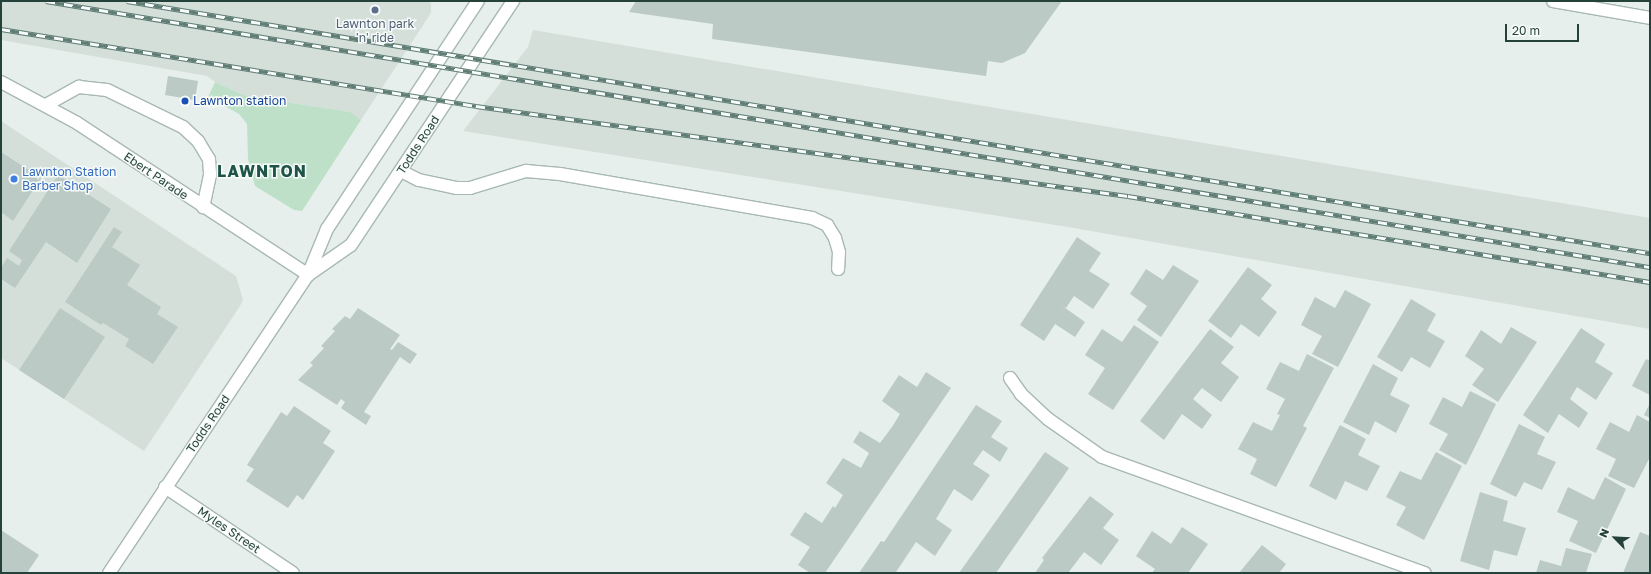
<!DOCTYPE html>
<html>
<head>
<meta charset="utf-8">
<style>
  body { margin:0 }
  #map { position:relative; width:1651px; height:574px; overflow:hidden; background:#e6efeb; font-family:"Golos Text",sans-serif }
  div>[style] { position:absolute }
  .built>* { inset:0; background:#d4dfda }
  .green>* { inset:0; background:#bfe0c8 }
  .building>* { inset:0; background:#bbcac4 }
  .roads { filter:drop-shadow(1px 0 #a8b8b2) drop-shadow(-1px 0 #a8b8b2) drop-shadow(0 1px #a8b8b2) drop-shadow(0 -1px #a8b8b2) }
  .minor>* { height:12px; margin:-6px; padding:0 6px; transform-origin:6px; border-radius:6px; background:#fff }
  .rail>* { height:4.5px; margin-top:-2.25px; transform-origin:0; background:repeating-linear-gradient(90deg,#f7fbf9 0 9px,#5f7d75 0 18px); box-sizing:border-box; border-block:1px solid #5f7d75 }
  .dots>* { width:11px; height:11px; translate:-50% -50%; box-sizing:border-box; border:2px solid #f7fbf9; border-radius:50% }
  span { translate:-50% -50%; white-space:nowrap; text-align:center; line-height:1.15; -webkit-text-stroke:3px #f7fbf9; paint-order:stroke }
  .service-label { font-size:12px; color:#4e5e75 }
  .transit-label { font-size:12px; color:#164399 }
  .left { translate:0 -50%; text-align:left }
  .street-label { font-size:12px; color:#24423a }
  .shop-label { font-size:12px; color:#366cbe }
  .district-label { font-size:16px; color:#1f5548; font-weight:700; letter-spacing:1px }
  .frame { position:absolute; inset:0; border:2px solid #24423a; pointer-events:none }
  .north { position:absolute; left:1595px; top:518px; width:40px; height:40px; -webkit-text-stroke:3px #f7fbf9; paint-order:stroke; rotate:294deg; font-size:11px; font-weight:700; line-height:16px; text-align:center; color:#24423a }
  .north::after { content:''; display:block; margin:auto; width:14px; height:18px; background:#24423a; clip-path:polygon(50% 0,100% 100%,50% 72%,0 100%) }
  .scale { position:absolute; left:1505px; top:24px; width:74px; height:18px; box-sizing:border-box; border:2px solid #24423a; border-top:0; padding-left:5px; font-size:12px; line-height:14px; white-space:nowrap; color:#24423a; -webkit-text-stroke:3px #f7fbf9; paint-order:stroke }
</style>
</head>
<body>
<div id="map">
  <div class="built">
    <div style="clip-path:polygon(1px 1px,429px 1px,431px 3px,431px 13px,361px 120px,349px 112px,246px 96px,215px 82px,207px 76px,1px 40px)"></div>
    <div style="clip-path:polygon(533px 30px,1650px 218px,1650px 329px,1068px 227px,463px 131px,528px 47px)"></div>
    <div style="clip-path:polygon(1px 121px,236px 276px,243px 300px,240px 306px,144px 451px,1px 358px)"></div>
  </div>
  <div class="green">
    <div style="clip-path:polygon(215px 82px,246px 96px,350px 112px,361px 120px,302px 211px,294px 210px,255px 186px,248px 159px,247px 124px,239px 114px,208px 97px)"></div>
  </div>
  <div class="building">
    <div style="clip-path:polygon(636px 1px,1062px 1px,1025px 53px,1002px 63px,988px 61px,986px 76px,712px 39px,713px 24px,629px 12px)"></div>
    <div style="clip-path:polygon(168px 76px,198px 81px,195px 100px,165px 95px)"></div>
    <div style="clip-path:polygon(1px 152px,41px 178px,13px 221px,1px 212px)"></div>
    <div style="clip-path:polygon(58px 175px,111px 209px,77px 263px,46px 242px,15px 288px,1px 279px,2px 266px,7px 258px,19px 266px,22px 260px,9px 251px)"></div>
    <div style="clip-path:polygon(114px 227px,122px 232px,112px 247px,140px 265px,127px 285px,161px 307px,157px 314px,178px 327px,153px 364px,125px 346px,129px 339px,103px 323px,101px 325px,65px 302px)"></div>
    <div style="clip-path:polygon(1077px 237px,1101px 253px,1089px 271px,1110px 284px,1093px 309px,1074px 296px,1066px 308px,1061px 305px,1085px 322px,1075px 337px,1055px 324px,1044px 341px,1020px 325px)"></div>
    <div style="clip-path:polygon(1173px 265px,1199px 281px,1161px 337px,1137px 320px,1147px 306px,1130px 294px,1146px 269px,1163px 280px)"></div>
    <div style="clip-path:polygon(1248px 267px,1272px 285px,1261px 299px,1277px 312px,1259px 337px,1241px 324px,1231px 338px,1208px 321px)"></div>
    <div style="clip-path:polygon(1345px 290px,1371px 304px,1338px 367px,1312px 354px,1322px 336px,1301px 325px,1315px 297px,1335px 308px)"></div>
    <div style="clip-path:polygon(1411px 299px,1436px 314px,1427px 331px,1445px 341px,1430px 368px,1411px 357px,1402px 372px,1377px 357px)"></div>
    <div style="clip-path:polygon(60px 308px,105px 337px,64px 399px,19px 370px)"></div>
    <div style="clip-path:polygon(358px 308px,400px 335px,390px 349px,392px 350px,398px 342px,417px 354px,410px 364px,400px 357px,364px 412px,371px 416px,366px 425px,341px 408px,345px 402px,341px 399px,337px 405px,298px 380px,313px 365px,310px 363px,324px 348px,321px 346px,335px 331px,332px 329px,345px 316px,350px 319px)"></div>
    <div style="clip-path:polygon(1134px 325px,1159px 342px,1113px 410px,1088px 394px,1105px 368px,1085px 355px,1102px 329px,1122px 342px)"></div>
    <div style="clip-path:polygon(1511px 327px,1537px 342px,1498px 402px,1472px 385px,1484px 369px,1465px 356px,1481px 330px,1501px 344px)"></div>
    <div style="clip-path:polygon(1581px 328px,1605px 344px,1595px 362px,1613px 373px,1596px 400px,1577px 387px,1570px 399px,1588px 413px,1579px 428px,1559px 414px,1548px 433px,1523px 415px)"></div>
    <div style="clip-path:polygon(1210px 329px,1234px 347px,1221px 363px,1239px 377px,1221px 402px,1202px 388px,1193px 399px,1212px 415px,1202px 429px,1182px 414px,1164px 440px,1140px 421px)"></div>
    <div style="clip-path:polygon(1307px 354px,1334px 368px,1303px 426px,1307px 428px,1276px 487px,1250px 474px,1257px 459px,1238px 449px,1253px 422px,1272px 431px,1280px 415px,1277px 414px,1285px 399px,1266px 389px,1280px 362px,1299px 371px)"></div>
    <div style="clip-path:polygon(1646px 359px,1650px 361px,1650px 395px,1632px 386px)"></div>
    <div style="clip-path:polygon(1373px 364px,1398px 378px,1390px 395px,1410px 405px,1396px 433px,1375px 421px,1369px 435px,1343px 422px)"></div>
    <div style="clip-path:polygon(926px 372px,951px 388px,825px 573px,810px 573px,798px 565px,810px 547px,790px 535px,805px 512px,822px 523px,833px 506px,835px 508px,843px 495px,826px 483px,843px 458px,861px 468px,869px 453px,853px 442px,860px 431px,880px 443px,892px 427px,900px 414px,882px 401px,899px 375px,917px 387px)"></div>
    <div style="clip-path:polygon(1470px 391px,1496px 404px,1466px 465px,1439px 450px,1448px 434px,1429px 424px,1443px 397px,1462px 407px)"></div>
    <div style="clip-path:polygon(1650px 403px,1650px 418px,1644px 415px)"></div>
    <div style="clip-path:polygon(976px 405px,1002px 421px,991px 437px,1008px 448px,1000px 462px,983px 450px,973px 464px,990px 475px,972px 501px,954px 489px,936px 519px,952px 530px,935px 556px,916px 542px,896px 572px,898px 573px,859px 573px,881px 541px,884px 542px)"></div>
    <div style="clip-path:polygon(294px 406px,331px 431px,323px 443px,335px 451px,303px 500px,297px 495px,288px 508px,246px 481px,254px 469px,247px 465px,281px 412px,287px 416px)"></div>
    <div style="clip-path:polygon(1637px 415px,1650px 422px,1650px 457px,1634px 488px,1608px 476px,1616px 459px,1596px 449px,1610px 422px,1629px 432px)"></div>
    <div style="clip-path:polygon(1519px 424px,1545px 437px,1537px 454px,1556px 462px,1542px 490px,1524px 482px,1516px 497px,1490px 484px)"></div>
    <div style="clip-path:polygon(1340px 425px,1366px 439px,1358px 455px,1380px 466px,1367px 491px,1345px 481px,1336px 500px,1309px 486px)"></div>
    <div style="clip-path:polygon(1045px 452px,1069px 468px,996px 573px,959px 573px)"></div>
    <div style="clip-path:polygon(1436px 452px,1462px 466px,1424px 540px,1396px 525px,1406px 507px,1386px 497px,1400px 471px,1421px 480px)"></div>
    <div style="clip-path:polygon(1605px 477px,1626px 489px,1596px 553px,1569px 541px,1578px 521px,1557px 512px,1568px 487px,1594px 500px)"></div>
    <div style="clip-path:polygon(1480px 492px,1508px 501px,1503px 521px,1526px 528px,1517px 556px,1494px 550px,1489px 570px,1460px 561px)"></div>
    <div style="clip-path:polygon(1090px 496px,1114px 514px,1103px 528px,1119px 540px,1101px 565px,1084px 552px,1068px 573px,1035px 573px,1044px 560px,1042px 558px)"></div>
    <div style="clip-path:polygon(1182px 527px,1208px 544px,1188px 573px,1152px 573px,1155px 569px,1136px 556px,1152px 531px,1171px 544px)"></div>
    <div style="clip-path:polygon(1px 530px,39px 555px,27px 573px,1px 573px)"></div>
    <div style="clip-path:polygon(1640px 532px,1650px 536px,1650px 573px,1623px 573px)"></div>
    <div style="clip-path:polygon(1262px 545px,1286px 564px,1279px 573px,1239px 573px)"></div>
    <div style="clip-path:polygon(1566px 548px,1592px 554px,1586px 573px,1536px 573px,1540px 560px,1561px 566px)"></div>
  </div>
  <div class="roads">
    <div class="minor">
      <div style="left:1553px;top:1px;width:98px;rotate:9.9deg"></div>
      <div style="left:1px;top:82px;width:86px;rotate:28.3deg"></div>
      <div style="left:77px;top:123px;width:277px;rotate:33.3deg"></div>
      <div style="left:46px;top:105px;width:38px;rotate:-29deg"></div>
      <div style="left:79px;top:87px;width:28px;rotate:6deg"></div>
      <div style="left:107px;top:90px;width:85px;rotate:26deg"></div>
      <div style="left:183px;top:127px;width:21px;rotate:43deg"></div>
      <div style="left:198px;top:141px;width:21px;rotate:59deg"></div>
      <div style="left:209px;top:159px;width:16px;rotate:86deg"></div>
      <div style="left:210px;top:175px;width:33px;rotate:102deg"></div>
      <div style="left:401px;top:171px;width:20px;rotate:27deg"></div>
      <div style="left:419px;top:180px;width:39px;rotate:12deg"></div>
      <div style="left:457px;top:188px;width:13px"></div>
      <div style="left:470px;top:188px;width:59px;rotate:-16.9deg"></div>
      <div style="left:526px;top:171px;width:34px;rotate:5deg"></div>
      <div style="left:560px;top:174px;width:256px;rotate:9.9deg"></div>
      <div style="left:812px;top:218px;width:17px;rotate:25deg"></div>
      <div style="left:827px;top:225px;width:15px;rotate:58deg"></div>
      <div style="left:835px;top:238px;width:15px;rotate:74deg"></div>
      <div style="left:839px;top:252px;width:17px;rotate:93deg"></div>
      <div style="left:308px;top:275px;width:52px;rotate:-34.9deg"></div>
      <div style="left:351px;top:245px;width:293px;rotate:-56.4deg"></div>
      <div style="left:1010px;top:378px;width:19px;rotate:55deg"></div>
      <div style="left:1021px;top:394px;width:37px;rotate:43deg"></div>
      <div style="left:1048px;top:419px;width:66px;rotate:35.1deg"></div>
      <div style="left:1102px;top:457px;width:343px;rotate:19.8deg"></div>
      <div style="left:165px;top:487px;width:154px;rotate:33.9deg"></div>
      <div style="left:109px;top:573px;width:358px;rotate:-56.3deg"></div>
      <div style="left:308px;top:275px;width:50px;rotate:-67.6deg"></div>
      <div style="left:327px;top:229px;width:273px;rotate:-56.5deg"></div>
    </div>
  </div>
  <div class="rail">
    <div style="left:46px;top:1px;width:1626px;rotate:9.42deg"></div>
    <div style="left:127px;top:1px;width:1544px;rotate:9.4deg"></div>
    <div style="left:1px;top:29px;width:481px;rotate:9.2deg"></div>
    <div style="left:476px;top:106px;width:658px;rotate:7.86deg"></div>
    <div style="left:1128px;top:196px;width:529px;rotate:9.36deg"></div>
  </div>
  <div class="dots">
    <div style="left:375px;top:10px;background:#5c6f8a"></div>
    <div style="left:185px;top:101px;background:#1a4fb4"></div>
    <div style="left:14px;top:179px;background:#3f7fe0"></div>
  </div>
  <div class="service-label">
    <span style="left:375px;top:31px">Lawnton park<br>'n' ride</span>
  </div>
  <div class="transit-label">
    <span class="left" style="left:193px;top:101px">Lawnton station</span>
  </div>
  <div class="street-label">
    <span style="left:418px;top:145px;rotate:-57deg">Todds Road</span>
    <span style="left:156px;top:176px;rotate:34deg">Ebert Parade</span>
    <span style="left:208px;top:424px;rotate:-56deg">Todds Road</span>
    <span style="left:229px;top:530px;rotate:34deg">Myles Street</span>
  </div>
  <div class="shop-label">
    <span class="left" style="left:22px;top:179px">Lawnton Station<br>Barber Shop</span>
  </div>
  <div class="district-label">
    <span style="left:262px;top:171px">LAWNTON</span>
  </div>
  <div class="frame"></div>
  <div class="north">N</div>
  <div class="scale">20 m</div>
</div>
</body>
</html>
